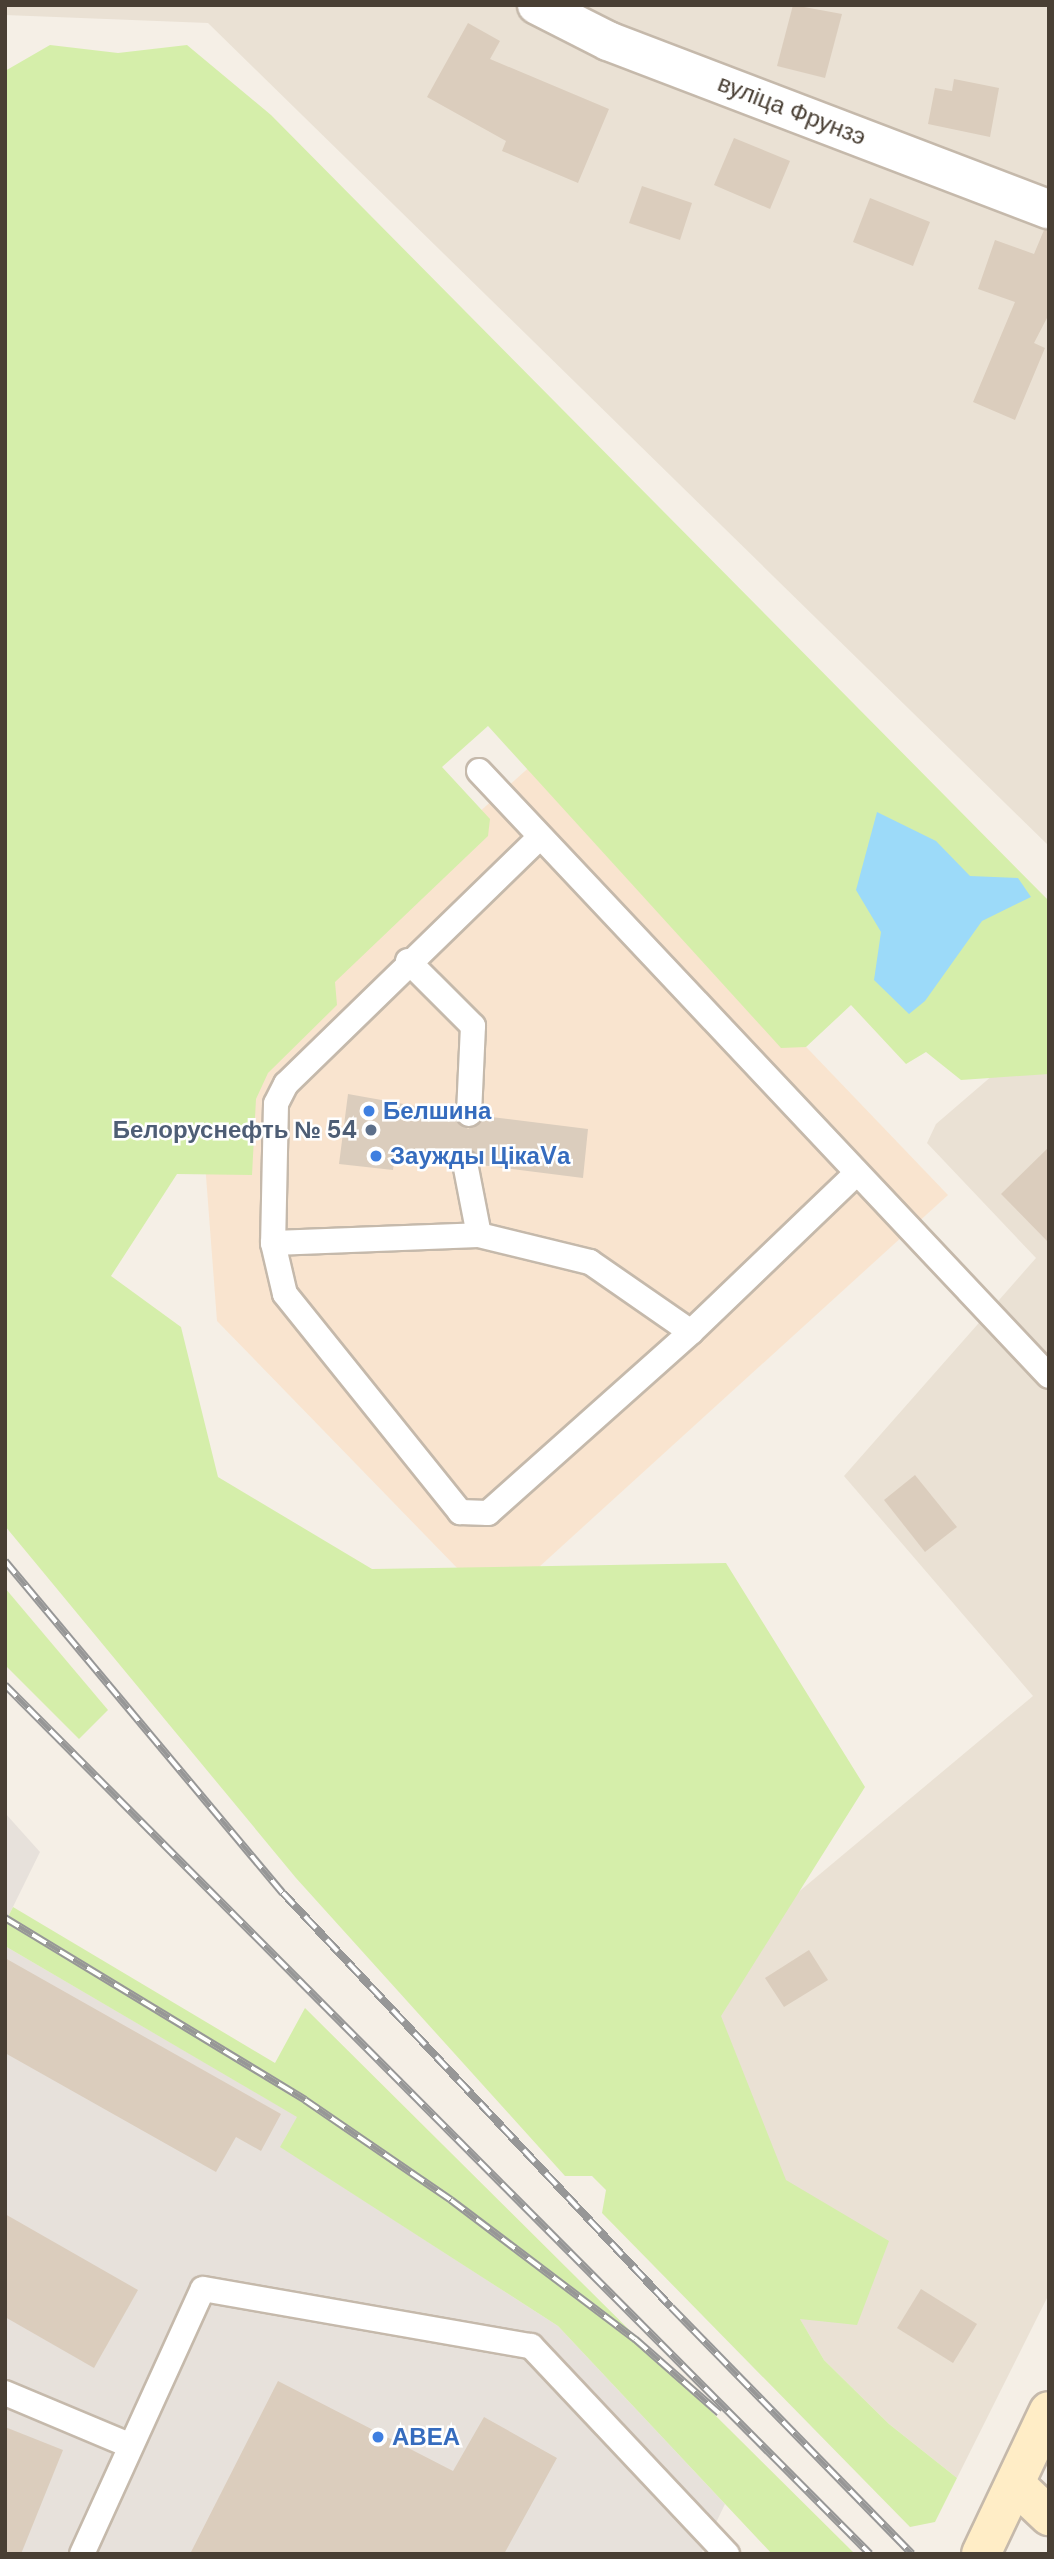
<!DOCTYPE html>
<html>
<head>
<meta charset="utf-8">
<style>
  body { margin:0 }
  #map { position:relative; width:1054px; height:2559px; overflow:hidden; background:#f5efe6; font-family:"DM Sans",sans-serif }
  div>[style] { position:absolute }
  .residential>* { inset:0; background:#eae1d4 }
  .commercial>* { inset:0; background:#f9e4cf }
  .industrial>* { inset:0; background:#e7e1db }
  .green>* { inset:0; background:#d5eeaa }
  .water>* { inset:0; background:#9cdaf9 }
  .building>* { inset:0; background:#dbcdbd }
  .roads { filter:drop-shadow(2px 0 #c5b9ab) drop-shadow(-2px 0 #c5b9ab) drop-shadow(0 2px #c5b9ab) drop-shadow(0 -2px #c5b9ab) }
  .lane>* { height:24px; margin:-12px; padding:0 12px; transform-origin:12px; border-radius:12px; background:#fff }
  .street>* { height:38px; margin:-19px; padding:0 19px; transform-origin:19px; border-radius:19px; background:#fff }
  .secondary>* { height:38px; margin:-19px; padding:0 19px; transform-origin:19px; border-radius:19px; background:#ffedc6 }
  .rail>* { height:8px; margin-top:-4px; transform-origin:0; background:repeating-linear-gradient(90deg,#fff 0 16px,#979797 0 32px); box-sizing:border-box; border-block:2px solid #979797 }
  .dots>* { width:19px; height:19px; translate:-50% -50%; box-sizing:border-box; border:4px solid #fff; border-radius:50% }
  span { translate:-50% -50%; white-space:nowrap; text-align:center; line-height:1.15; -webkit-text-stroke:5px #fff; paint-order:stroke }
  .street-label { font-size:24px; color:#493f34 }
  .shop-label { font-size:24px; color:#366cbe; font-weight:700 }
  .left { translate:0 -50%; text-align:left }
  .service-label { font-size:24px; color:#4e5e75; font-weight:700 }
  .right { translate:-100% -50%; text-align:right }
  .frame { position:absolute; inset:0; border:7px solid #493f34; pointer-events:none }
</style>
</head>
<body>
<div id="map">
  <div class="residential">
    <div style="clip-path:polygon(5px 5px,1049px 5px,1049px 846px,208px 23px,5px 15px)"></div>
    <div style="clip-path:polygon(1049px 1027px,1049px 2294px,957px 2478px,889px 2424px,824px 2360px,631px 2032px,1033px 1696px,844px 1476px,1036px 1258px,927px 1143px,936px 1124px)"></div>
  </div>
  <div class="commercial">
    <div style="clip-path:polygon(534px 763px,948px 1195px,495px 1607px,217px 1321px,200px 1097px,287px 984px)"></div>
  </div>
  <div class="industrial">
    <div style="clip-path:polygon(5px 1813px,40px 1852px,5px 1923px)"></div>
    <div style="clip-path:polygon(5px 1946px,298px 2117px,281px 2147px,558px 2326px,725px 2504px,701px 2554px,5px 2554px)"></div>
  </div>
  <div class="green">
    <div style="clip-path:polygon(50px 45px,118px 53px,187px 45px,271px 115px,1049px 901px,1049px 1074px,961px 1080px,926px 1052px,906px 1064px,851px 1005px,806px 1047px,781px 1048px,488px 726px,442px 767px,490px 819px,488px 836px,335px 982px,337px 1005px,268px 1073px,256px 1099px,252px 1175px,177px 1174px,111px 1276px,181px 1327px,218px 1477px,372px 1569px,726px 1563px,865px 1787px,721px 2016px,786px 2180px,889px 2241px,857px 2325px,800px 2319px,824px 2360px,889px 2424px,957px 2478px,935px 2522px,910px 2527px,602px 2213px,606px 2190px,592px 2176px,565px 2176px,296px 1878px,5px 1526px,5px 71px)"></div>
    <div style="clip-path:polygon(5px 1588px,108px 1710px,79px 1739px,5px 1665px)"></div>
    <div style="clip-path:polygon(13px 1907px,275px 2063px,305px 2008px,855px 2554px,772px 2554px,558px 2326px,280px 2147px,297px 2117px,5px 1946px,5px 1923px)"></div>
  </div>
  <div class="water">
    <div style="clip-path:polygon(877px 812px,936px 841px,970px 876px,1018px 878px,1031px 897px,982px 921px,925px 1001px,909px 1014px,874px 980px,881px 932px,856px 890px)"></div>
  </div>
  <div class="building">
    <div style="clip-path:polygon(793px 5px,842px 14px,825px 78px,777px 66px)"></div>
    <div style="clip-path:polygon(468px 23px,500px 41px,490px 59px,609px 109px,578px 183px,502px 151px,506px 141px,427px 97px)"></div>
    <div style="clip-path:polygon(954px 79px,999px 88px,990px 137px,928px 124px,935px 88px,952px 91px)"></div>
    <div style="clip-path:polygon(734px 138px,790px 161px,770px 209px,714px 185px)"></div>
    <div style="clip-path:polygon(642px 186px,692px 203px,680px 240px,629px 223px)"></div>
    <div style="clip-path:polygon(870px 198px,930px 222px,913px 266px,853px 242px)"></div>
    <div style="clip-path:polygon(1044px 230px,1049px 230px,1049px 314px,1034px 343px,1045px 348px,1015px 420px,973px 402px,1015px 302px,978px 289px,995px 240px,1034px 254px)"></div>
    <div style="clip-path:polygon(348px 1094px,454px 1113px,468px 1129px,483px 1116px,588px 1129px,583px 1178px,481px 1165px,476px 1153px,463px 1148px,451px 1162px,395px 1155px,393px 1170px,339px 1164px)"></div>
    <div style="clip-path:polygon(1049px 1147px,1049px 1243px,1001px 1194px)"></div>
    <div style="clip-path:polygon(915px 1475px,957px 1527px,925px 1552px,884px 1500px)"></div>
    <div style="clip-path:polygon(809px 1950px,828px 1980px,784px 2007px,765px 1978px)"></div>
    <div style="clip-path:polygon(5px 1958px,281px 2114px,261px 2151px,236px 2137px,216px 2172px,5px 2053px)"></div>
    <div style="clip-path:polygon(5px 2214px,138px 2290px,94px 2368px,5px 2317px)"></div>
    <div style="clip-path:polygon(921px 2289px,977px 2324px,953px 2363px,897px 2328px)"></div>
    <div style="clip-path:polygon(278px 2381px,453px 2471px,484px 2417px,557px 2458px,504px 2554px,190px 2554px)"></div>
    <div style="clip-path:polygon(5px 2427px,63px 2450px,21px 2554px,5px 2554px)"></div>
  </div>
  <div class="roads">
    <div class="lane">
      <div style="left:479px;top:771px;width:831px;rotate:46.71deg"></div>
      <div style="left:540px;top:837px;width:354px;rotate:135.8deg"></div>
      <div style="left:286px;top:1084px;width:22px;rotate:117deg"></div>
      <div style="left:276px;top:1104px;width:139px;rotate:91.2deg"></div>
      <div style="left:273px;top:1243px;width:52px;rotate:76.8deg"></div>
      <div style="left:285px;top:1294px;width:280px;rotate:51.2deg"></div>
      <div style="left:460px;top:1512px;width:28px;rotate:2deg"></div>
      <div style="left:488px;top:1513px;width:272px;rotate:-41.7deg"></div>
      <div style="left:691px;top:1332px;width:227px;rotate:-43.8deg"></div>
      <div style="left:408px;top:961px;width:92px;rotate:45deg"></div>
      <div style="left:473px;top:1026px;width:88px;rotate:92.6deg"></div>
      <div style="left:465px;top:1163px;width:73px;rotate:79deg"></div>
      <div style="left:479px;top:1235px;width:114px;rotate:13.7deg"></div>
      <div style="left:590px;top:1262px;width:123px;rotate:34.7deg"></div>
      <div style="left:273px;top:1243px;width:206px;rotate:-2.2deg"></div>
      <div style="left:5px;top:2393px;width:134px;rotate:22.8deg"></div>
      <div style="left:82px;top:2554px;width:291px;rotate:-65.5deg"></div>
      <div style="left:203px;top:2289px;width:333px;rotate:9.9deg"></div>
      <div style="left:531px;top:2346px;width:286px;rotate:46.7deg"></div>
    </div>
    <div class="street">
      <div style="left:537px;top:5px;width:80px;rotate:26.9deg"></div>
      <div style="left:608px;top:41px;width:472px;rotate:20.9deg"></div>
    </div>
    <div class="secondary">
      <div style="left:1015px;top:2484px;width:47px;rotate:43.3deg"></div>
      <div style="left:981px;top:2554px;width:158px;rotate:-64.6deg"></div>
    </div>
  </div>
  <div class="rail">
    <div style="left:5px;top:1561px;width:433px;rotate:50.1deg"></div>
    <div style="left:283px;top:1893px;width:567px;rotate:46.86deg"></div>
    <div style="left:671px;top:2307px;width:345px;rotate:45.7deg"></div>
    <div style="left:5px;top:1685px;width:1226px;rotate:45.13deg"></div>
    <div style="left:5px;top:1918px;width:351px;rotate:31.2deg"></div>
    <div style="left:305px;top:2100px;width:177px;rotate:34.4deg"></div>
    <div style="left:451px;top:2200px;width:231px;rotate:37.1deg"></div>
    <div style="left:635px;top:2339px;width:112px;rotate:41.4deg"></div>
  </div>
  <div class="dots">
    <div style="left:369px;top:1111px;background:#3f7fe0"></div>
    <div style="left:371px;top:1130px;background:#5c6f8a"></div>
    <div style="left:376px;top:1156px;background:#3f7fe0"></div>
    <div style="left:378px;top:2437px;background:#3f7fe0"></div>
  </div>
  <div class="street-label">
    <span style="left:792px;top:110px;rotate:21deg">вуліца Фрунзэ</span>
  </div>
  <div class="shop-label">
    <span class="left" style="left:383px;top:1111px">Белшина</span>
    <span class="left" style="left:390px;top:1156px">Заужды ЦікаVа</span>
    <span class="left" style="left:392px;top:2437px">АВЕА</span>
  </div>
  <div class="service-label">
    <span class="right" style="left:357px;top:1130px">Белоруснефть № 54</span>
  </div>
  <div class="frame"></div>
</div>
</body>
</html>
